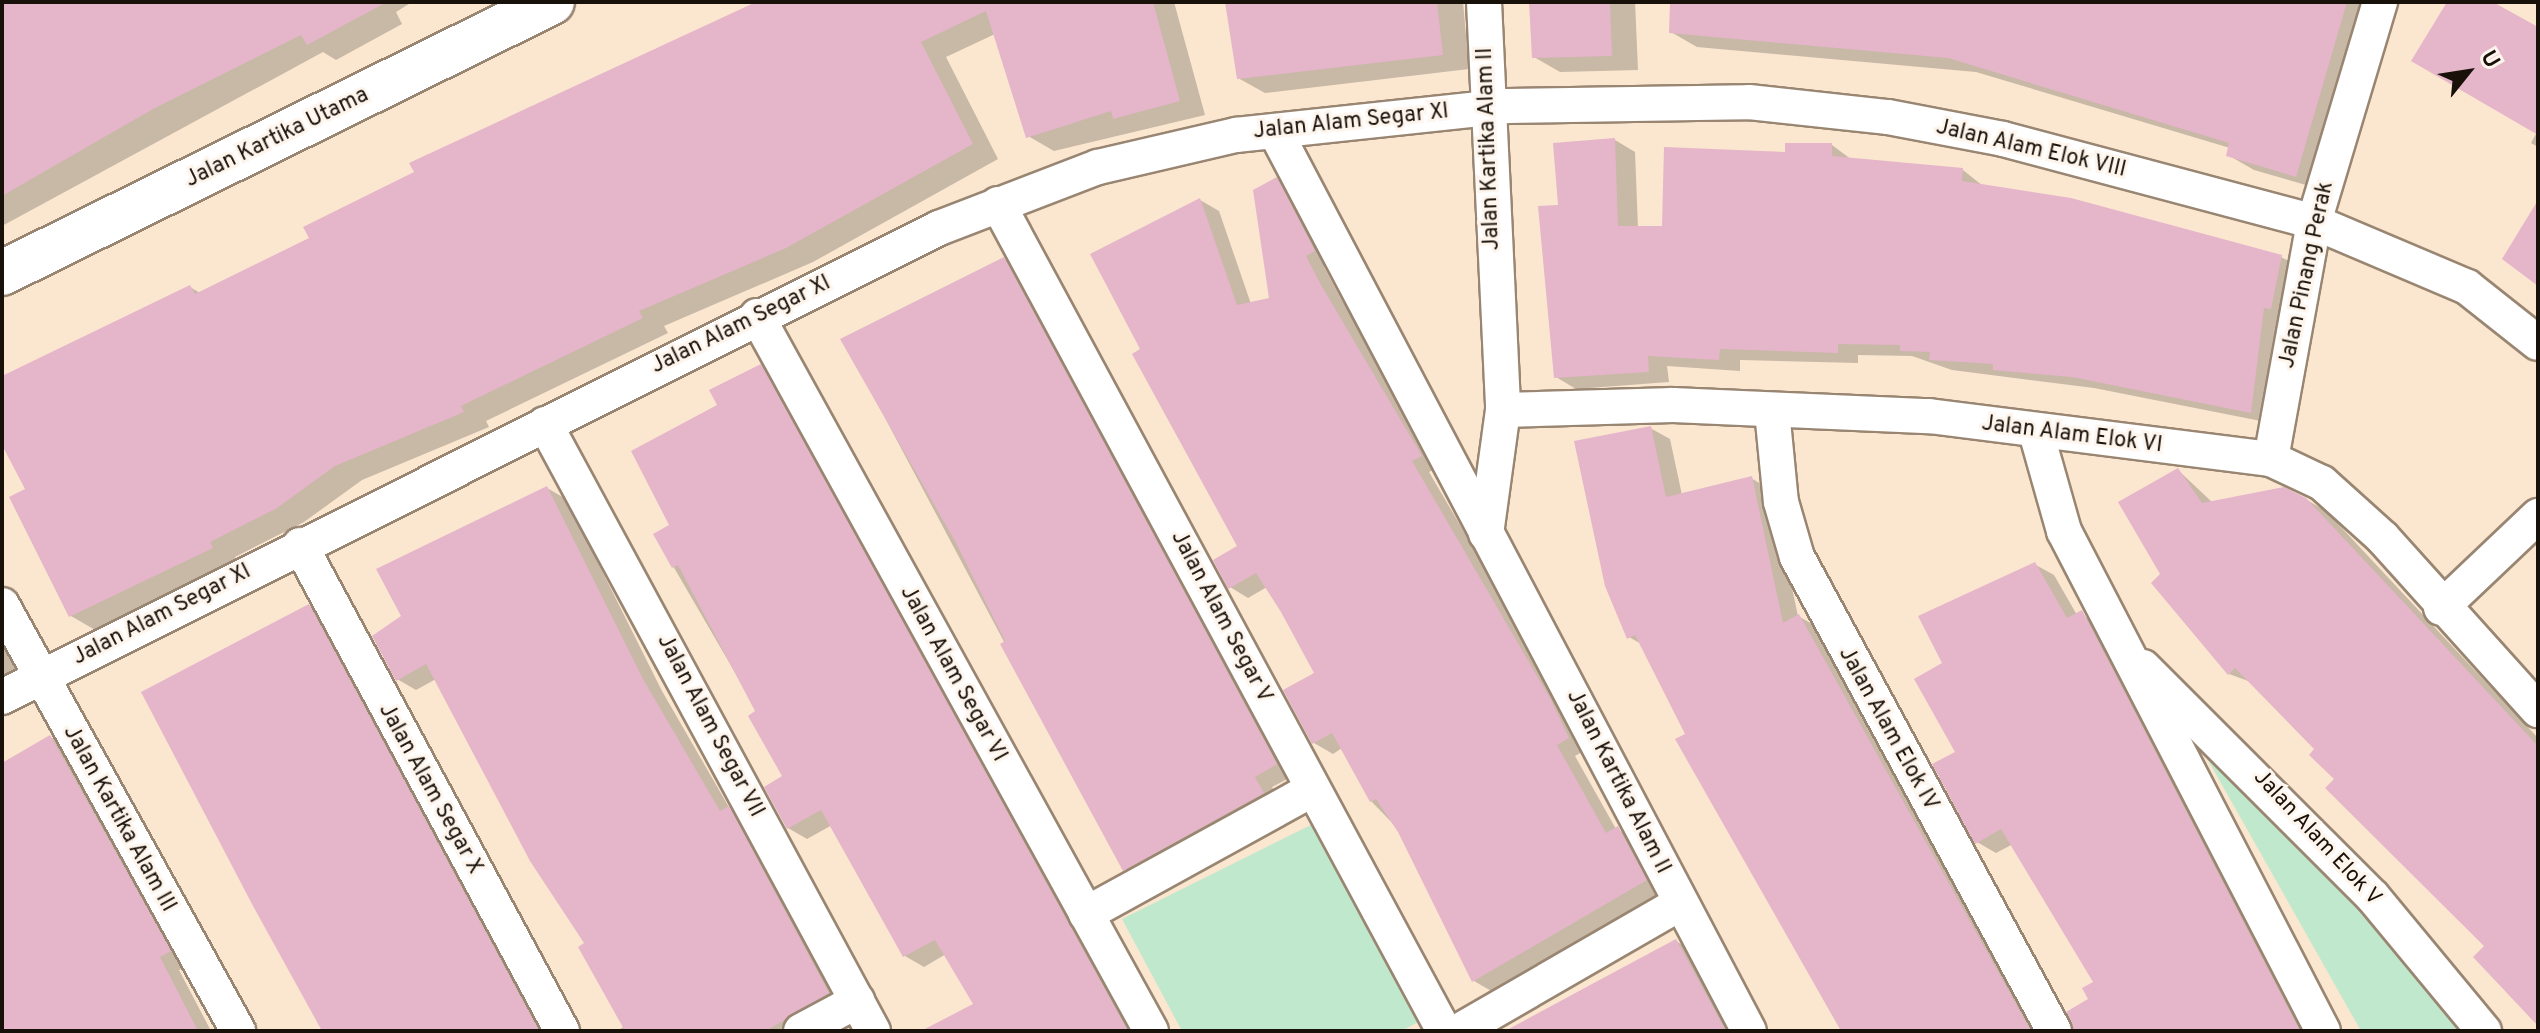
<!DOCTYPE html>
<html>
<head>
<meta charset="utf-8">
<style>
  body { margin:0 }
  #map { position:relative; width:2540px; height:1033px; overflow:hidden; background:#fbe6d0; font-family:Overpass,sans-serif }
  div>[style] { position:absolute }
  .green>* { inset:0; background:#c0e8cc }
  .shadow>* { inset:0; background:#0003 }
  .building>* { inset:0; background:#e5b5ca }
  .roads { filter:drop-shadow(2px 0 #998672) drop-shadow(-2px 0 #998672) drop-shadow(0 2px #998672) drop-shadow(0 -2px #998672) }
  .minor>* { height:34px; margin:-17px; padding:0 17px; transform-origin:17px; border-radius:17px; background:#fff }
  .secondary>* { height:44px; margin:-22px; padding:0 22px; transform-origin:22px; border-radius:22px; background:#fff }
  span { translate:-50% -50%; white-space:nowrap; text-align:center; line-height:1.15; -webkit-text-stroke:6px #fef5ed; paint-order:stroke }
  .street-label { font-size:22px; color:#181109 }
  .frame { position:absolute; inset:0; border:4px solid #181109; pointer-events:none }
  .north { position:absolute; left:2428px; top:32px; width:80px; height:80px; -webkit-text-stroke:6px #fef5ed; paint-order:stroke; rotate:60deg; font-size:22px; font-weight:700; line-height:32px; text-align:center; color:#181109 }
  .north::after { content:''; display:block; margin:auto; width:28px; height:36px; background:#181109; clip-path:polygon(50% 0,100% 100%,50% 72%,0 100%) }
</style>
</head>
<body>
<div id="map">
  <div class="green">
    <div style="clip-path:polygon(2169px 691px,2465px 1031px,2361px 1031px)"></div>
    <div style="clip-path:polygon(1331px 815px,1434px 1014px,1401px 1031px,1182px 1031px,1122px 919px)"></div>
  </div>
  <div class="shadow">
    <div style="clip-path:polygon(2px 2px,412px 2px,396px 12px,402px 24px,336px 60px,323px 52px,2px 226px)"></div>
    <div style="clip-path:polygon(762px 2px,1174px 2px,1205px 115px,1054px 151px,1028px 136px,995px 34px,946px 57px,998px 159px,813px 262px,664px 326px,668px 333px,486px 421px,489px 427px,362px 480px,304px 522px,235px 557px,238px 563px,97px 631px,71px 616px,28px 490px,2px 441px,2px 379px,190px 287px,200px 293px,311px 239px)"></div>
    <div style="clip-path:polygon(1227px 2px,1463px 2px,1469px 69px,1265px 93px,1238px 78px)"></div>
    <div style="clip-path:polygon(1531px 2px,1635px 2px,1638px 70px,1560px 72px,1534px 57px)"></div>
    <div style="clip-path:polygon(1672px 2px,2377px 2px,2323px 190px,2254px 170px,2228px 155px,2230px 148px,1976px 72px,1697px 47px,1671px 32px)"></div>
    <div style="clip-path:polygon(2449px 2px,2489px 2px,2538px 29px,2538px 147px,2531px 143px,2537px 132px)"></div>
    <div style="clip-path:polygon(1615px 140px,1635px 152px,1638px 228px,1664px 228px,1787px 155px,1832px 145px,1852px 160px,1963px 170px,1983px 186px,2281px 257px,2302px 268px,2271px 423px,2094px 388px,1952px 370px,1912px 356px,1858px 355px,1858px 363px,1740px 360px,1740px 371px,1667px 366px,1669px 382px,1576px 389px,1556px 377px,1560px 206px)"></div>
    <div style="clip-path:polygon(1277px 179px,1296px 190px,1333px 262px,1324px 267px,1340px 297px,1440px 467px,1429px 472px,1570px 713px,1587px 749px,1575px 756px,1616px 829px,1637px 839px,1664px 891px,1493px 992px,1474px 981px,1400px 831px,1371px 801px,1342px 748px,1333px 754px,1314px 743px,1317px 674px,1267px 587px,1248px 598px,1230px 587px,1239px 547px,1142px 350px,1200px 200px,1219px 211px,1251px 304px,1272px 300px)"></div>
    <div style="clip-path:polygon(1004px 259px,1022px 269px,1295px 775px,1272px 787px,1281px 804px,1143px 880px,1125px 869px,843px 339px)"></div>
    <div style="clip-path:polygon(761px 366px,780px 377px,1140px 1031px,958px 1031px,975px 1005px,946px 954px,924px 967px,905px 956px,832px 825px,807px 839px,788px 828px,785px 777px,758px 712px,655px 535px,672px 526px,719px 406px)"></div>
    <div style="clip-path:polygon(1650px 428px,1670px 439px,1682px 495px,1751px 478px,1771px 490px,1798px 616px,1819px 628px,2043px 1031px,1845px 1031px,1677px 740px,1688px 734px,1643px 645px,1629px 637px)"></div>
    <div style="clip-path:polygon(2178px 470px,2213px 503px,2305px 499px,2326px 511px,2538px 738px,2538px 1022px,2487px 946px,2317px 749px,2251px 682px,2229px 674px,2162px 575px)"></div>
    <div style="clip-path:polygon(547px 488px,566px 499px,662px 691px,730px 809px,748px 819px,847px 1004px,797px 1031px,617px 1031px,625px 1026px,587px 944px,436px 679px,416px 690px,397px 679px,404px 617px)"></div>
    <div style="clip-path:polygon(2034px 564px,2054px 575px,2077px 615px,2102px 623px,2316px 1031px,2072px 1031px,2068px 1013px,2091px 1000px,2096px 983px,2013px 844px,1996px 853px,1977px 842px,1945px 664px)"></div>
    <div style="clip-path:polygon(309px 606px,328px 617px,551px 1031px,324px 1031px)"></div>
    <div style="clip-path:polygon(2px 619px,27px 664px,2px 679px)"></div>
    <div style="clip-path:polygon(50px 737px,71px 749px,191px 963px,179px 970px,211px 1031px,2px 1031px,2px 763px)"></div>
    <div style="clip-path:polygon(1676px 941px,1697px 954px,1742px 1031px,1509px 1031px)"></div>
  </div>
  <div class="building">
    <div style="clip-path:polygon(2px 2px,387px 2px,307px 45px,301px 35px,153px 109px,2px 196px)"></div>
    <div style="clip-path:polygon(756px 2px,1153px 2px,1180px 101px,1113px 119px,1111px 111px,1026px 138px,986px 11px,921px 42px,973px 144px,786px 248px,639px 311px,643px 318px,461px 406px,464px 412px,335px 466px,277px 508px,210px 542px,213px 548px,69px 617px,9px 497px,25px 489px,2px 445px,2px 376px,190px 285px,195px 294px,309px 238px,303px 227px,414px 172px,409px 163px)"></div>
    <div style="clip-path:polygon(1225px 2px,1437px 2px,1443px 55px,1237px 79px)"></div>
    <div style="clip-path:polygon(1529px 2px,1610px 2px,1612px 56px,1532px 58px)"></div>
    <div style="clip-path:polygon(1670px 2px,2347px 2px,2296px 177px,2226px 156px,2229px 143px,1948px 58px,1669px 33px)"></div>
    <div style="clip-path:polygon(2447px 2px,2493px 2px,2538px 27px,2538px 135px,2411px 61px)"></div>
    <div style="clip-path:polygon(1615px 138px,1618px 226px,1662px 226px,1664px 147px,1785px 152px,1785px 143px,1832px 143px,1832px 156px,1963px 168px,1962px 181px,2071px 198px,2282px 255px,2271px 309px,2264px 308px,2251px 413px,2072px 377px,1993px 370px,1993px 364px,1929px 360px,1930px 352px,1900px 351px,1900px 345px,1838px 344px,1838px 353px,1720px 349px,1719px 360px,1648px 356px,1649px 372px,1554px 378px,1538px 206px,1558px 205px,1553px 143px)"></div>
    <div style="clip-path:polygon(1277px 177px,1315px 251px,1306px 256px,1321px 285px,1422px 456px,1412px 461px,1551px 700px,1569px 738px,1557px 745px,1606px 833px,1618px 826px,1647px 880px,1472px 982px,1398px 832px,1376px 799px,1370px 802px,1332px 733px,1312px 744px,1283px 690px,1314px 673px,1281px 612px,1256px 573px,1228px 589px,1213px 560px,1237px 546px,1132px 354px,1140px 349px,1090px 254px,1200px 198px,1237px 305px,1269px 298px,1253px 190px)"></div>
    <div style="clip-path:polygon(2538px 200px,2538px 286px,2502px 259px)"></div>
    <div style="clip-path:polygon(1004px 257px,1277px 764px,1255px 777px,1264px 793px,1123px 871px,1000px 644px,1005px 641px,956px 543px,840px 339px)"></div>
    <div style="clip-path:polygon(761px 364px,1069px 924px,1128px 1031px,921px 1031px,973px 1004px,935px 940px,903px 957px,821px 810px,787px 829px,764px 787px,782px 776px,748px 716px,755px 711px,678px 565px,672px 568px,653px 534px,669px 525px,631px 451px,717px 405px,709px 390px)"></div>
    <div style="clip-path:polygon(1651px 426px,1666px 497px,1752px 476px,1783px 623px,1799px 614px,2031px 1031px,1841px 1031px,1675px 739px,1685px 734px,1635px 635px,1627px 639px,1605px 586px,1574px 441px)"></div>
    <div style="clip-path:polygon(2178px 468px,2202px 503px,2284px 487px,2306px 498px,2538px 746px,2538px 1026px,2473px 957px,2484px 946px,2325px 788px,2334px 779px,2309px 755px,2314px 749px,2235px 668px,2228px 675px,2151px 583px,2160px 574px,2118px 502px)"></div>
    <div style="clip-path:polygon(547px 486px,643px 679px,720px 811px,729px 806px,829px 993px,766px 1031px,625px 1031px,578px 947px,584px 943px,530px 861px,426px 664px,396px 681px,372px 636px,401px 616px,376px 569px)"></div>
    <div style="clip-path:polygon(2035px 562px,2067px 618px,2082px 610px,2300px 1031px,2074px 1031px,2066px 1012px,2088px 999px,2082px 988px,2093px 982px,2001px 829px,1975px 844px,1932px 764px,1955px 752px,1914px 679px,1942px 663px,1918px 616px)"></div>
    <div style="clip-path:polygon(309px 604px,539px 1031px,322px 1031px,252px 904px,141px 692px)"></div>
    <div style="clip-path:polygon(50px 735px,171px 951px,160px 957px,198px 1031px,2px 1031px,2px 763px)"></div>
    <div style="clip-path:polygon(1676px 939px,1726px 1031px,1505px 1031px,1605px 977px)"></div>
  </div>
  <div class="roads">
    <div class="minor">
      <div style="left:1484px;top:2px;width:408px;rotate:87.3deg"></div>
      <div style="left:1503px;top:410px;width:125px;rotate:97.8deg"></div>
      <div style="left:1275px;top:131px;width:1017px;rotate:62.23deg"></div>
      <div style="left:998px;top:204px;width:940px;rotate:61.66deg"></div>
      <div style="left:757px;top:316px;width:816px;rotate:61.14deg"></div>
      <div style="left:1503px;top:410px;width:170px;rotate:-1.7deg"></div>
      <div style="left:1673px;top:405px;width:256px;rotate:2.5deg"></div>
      <div style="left:1929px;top:416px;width:345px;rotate:7.2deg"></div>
      <div style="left:2271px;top:459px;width:56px;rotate:25.2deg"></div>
      <div style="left:2322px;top:483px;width:81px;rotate:42deg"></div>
      <div style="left:2382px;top:537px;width:233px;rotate:48deg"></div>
      <div style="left:1772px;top:411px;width:91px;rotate:84.4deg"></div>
      <div style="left:1781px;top:502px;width:57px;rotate:73.8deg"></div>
      <div style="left:1797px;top:557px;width:539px;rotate:61.53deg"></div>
      <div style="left:545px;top:424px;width:690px;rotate:61.61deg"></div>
      <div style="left:2036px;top:432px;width:103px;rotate:74.2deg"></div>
      <div style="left:2064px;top:531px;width:563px;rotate:62.62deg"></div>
      <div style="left:2271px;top:459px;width:241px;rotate:-79.7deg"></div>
      <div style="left:2314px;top:222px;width:230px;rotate:-73.3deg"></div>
      <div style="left:300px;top:545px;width:552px;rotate:61.67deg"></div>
      <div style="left:2px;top:605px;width:487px;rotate:61deg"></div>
      <div style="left:2441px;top:608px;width:134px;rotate:-43.5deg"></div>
      <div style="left:2143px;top:667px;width:325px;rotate:45deg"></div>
      <div style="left:2373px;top:897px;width:174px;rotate:50.4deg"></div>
      <div style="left:2px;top:697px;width:1048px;rotate:-26.59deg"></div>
      <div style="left:939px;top:228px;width:170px;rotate:-21deg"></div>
      <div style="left:1098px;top:167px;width:142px;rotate:-13.1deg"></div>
      <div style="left:1236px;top:135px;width:273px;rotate:-6.1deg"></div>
      <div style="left:1507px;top:106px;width:242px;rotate:-0.9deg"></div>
      <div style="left:1749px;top:102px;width:140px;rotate:6.2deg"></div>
      <div style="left:1888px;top:117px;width:117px;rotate:10.8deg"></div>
      <div style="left:2003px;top:139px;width:322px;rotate:14.9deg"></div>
      <div style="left:2314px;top:222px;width:166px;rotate:23deg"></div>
      <div style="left:2467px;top:287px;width:90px;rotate:38.3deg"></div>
      <div style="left:1086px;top:914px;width:259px;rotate:-28.8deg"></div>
      <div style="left:801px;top:1031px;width:64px;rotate:-28.2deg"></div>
      <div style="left:1459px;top:1031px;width:254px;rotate:-30deg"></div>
    </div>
    <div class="secondary">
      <div style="left:2px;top:273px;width:613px;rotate:-26.23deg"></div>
    </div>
  </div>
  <div class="street-label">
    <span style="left:1351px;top:122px;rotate:-6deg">Jalan Alam Segar XI</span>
    <span style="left:277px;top:138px;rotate:-26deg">Jalan Kartika Utama</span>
    <span style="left:1489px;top:149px;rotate:-92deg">Jalan Kartika Alam II</span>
    <span style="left:2031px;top:149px;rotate:13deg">Jalan Alam Elok VIII</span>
    <span style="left:2307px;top:275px;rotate:-78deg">Jalan Pinang Perak</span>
    <span style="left:741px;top:325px;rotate:-26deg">Jalan Alam Segar XI</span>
    <span style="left:2072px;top:435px;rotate:7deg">Jalan Alam Elok VI</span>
    <span style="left:162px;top:615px;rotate:-27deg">Jalan Alam Segar XI</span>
    <span style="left:1221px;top:617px;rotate:62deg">Jalan Alam Segar V</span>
    <span style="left:953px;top:674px;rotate:61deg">Jalan Alam Segar VI</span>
    <span style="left:710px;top:726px;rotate:62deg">Jalan Alam Segar VII</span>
    <span style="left:1888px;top:729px;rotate:61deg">Jalan Alam Elok IV</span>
    <span style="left:1618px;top:782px;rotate:63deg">Jalan Kartika Alam II</span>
    <span style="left:430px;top:789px;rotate:61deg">Jalan Alam Segar X</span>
    <span style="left:119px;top:819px;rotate:61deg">Jalan Kartika Alam III</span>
    <span style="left:2317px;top:838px;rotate:47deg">Jalan Alam Elok V</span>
  </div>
  <div class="frame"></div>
  <div class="north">U</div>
</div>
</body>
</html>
